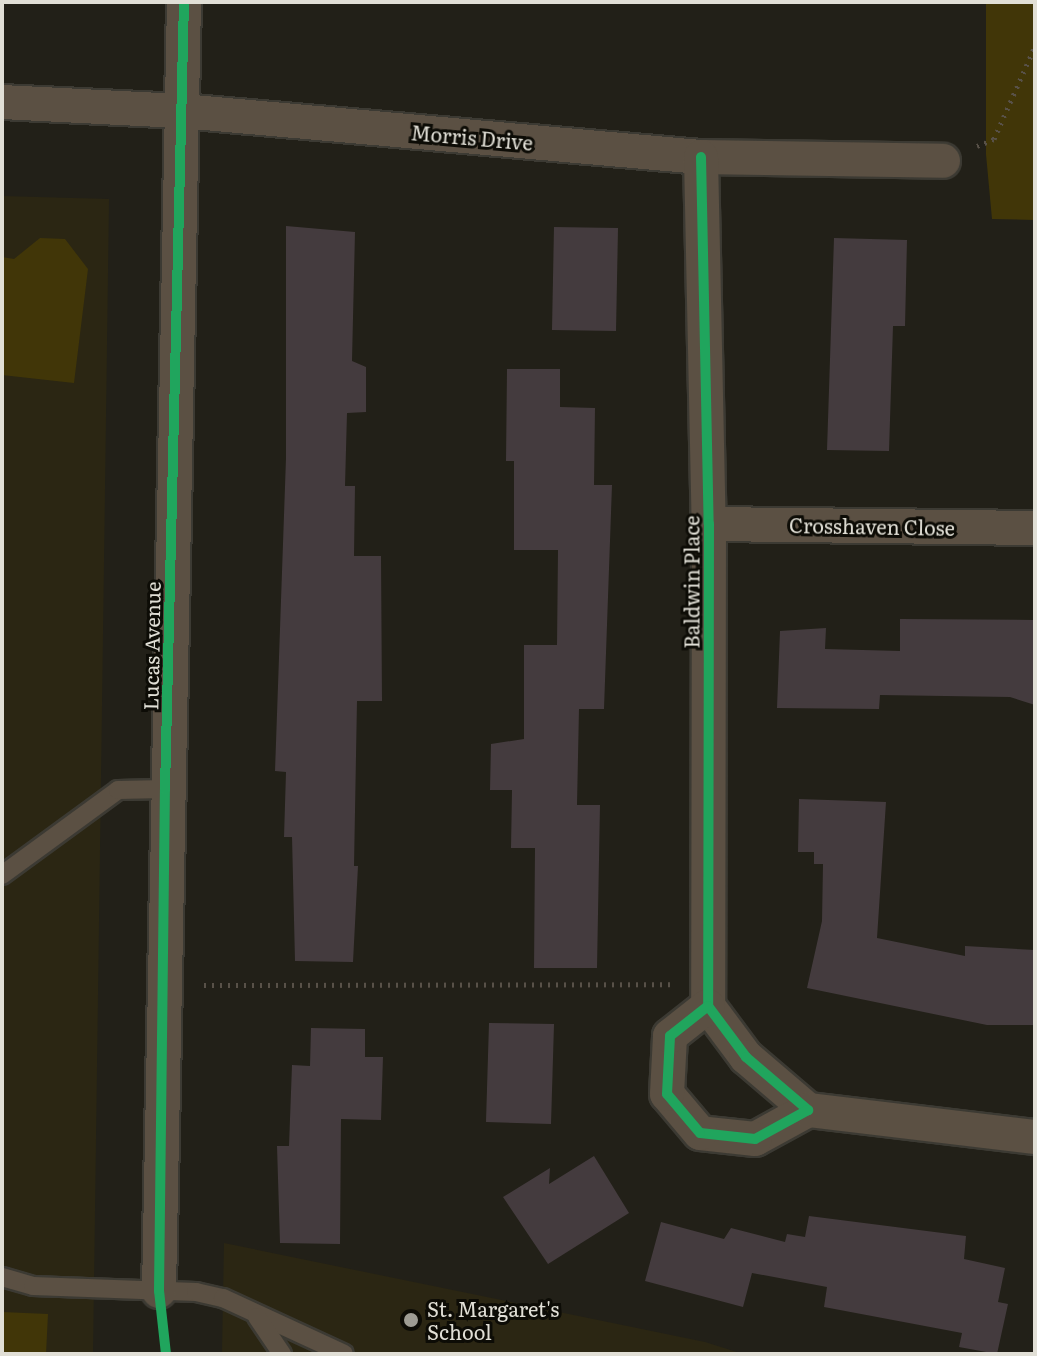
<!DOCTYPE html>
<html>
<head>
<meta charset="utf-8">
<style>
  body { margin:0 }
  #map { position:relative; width:1037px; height:1356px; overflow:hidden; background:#222018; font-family:Literata,serif }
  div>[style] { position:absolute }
  .built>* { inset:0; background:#2b2613 }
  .green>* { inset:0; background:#413608 }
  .building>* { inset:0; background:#443b3e }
  .path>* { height:5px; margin-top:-2.5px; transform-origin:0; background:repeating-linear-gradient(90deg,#585148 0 2px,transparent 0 8px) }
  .roads { filter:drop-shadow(2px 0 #3c3a33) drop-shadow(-2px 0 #3c3a33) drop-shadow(0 2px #3c3a33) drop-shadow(0 -2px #3c3a33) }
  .lane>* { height:18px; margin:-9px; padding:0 9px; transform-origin:9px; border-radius:9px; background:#5b5043 }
  .street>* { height:34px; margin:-17px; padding:0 17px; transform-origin:17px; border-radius:17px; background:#5b5043 }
  .cycleway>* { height:10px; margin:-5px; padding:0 5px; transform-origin:5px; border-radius:5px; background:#20a55d }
  .dots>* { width:22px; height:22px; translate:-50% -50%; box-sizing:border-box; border:4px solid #0d0c06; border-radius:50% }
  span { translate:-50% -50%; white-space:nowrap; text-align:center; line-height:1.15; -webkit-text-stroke:6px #0d0c06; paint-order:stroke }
  .street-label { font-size:20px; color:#e1dfd6 }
  .poi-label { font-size:20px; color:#e1dfd6 }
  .left { translate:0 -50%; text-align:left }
  .frame { position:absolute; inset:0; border:4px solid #e1dfd6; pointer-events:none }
</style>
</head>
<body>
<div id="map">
  <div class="built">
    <div style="clip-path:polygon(2px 196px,109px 199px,93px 1354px,2px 1354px)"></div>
    <div style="clip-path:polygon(224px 1243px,705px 1342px,743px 1354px,222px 1354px)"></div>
  </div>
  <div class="green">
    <div style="clip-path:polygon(986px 2px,1035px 2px,1035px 220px,992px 219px,986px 154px)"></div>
    <div style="clip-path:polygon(40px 238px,65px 239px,88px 269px,74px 383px,2px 375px,2px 257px,14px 259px)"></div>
    <div style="clip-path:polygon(2px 1312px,48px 1314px,46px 1354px,2px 1354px)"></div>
  </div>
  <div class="building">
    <div style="clip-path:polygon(286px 226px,355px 232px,352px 361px,366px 367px,366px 412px,347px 413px,345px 486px,355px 486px,354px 556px,381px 556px,382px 701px,357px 701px,354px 866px,358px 866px,353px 962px,295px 961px,292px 837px,284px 837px,286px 772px,275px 771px,286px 458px)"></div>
    <div style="clip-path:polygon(554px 227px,618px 228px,616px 331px,552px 330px)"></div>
    <div style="clip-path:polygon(834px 238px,907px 240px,905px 326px,893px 326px,889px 451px,827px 450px)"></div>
    <div style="clip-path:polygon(507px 369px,560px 369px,560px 407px,595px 408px,594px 485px,612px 485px,604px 709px,579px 709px,577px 805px,600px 805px,597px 968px,534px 968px,535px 848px,511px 848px,512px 790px,490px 790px,491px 744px,524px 739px,524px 645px,557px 645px,558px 550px,514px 550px,514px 461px,506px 461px)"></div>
    <div style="clip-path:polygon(900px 619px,1035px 620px,1035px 705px,1010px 697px,880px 695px,879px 709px,777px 708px,780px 631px,826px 628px,825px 649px,900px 651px)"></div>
    <div style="clip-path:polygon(799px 799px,886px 802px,877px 938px,965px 956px,965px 946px,1035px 950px,1035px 1025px,987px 1025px,807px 988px,822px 921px,823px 864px,814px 864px,814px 852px,798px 852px)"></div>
    <div style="clip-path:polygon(489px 1023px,554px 1024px,551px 1124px,486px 1122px)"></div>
    <div style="clip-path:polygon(311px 1028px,365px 1029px,365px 1057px,383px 1057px,381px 1120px,341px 1119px,340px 1244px,280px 1243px,277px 1146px,289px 1146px,292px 1065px,310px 1066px)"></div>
    <div style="clip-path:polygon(594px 1156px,629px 1213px,548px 1264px,503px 1197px,550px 1168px,549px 1184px)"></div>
    <div style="clip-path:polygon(809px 1216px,966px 1236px,964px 1259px,1005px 1268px,998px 1302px,1008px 1304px,997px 1354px,959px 1347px,962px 1333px,824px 1307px,827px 1287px,752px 1273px,743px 1307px,645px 1281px,661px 1222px,724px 1239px,731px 1228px,785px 1242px,787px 1234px,805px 1237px)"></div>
  </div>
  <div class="path">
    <div style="left:977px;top:146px;width:18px;rotate:-22deg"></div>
    <div style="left:994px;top:139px;width:102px;rotate:-66.2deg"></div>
    <div style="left:204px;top:985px;width:466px;rotate:-0.1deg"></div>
  </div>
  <div class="roads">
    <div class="lane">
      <div style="left:2px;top:875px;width:144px;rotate:-36.2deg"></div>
      <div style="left:118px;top:790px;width:47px;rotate:-1.2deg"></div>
      <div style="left:2px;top:1277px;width:32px;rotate:16deg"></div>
      <div style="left:33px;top:1286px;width:163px;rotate:2.1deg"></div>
      <div style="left:196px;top:1292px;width:28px;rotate:13deg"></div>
      <div style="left:223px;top:1298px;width:133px;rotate:24.8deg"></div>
      <div style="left:257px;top:1317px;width:45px;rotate:56deg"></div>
    </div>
    <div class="street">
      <div style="left:2px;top:102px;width:180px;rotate:2.9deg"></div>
      <div style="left:182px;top:111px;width:521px;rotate:5.07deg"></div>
      <div style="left:701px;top:157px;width:242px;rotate:0.9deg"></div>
      <div style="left:701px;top:157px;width:367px;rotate:88.8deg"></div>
      <div style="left:709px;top:524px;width:482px;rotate:90.1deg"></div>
      <div style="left:708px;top:1006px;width:64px;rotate:53.3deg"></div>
      <div style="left:746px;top:1057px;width:82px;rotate:40.5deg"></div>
      <div style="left:808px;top:1110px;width:60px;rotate:151.3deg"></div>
      <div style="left:755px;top:1139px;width:55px;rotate:-173.8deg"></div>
      <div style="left:700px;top:1133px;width:51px;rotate:-130.2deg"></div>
      <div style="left:667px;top:1094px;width:58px;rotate:-87deg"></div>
      <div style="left:670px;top:1036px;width:48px;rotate:-38.3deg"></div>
      <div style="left:709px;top:524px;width:326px;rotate:0.7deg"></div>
      <div style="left:808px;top:1110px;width:229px;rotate:6.8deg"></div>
      <div style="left:159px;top:1291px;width:1289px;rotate:-88.89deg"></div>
    </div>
  </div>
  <div class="cycleway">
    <div style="left:701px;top:157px;width:367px;rotate:88.8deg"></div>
    <div style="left:709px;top:524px;width:482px;rotate:90.1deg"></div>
    <div style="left:708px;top:1006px;width:64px;rotate:53.3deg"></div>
    <div style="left:746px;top:1057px;width:82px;rotate:40.5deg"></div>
    <div style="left:808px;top:1110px;width:60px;rotate:151.3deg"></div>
    <div style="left:755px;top:1139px;width:55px;rotate:-173.8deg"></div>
    <div style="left:700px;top:1133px;width:51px;rotate:-130.2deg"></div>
    <div style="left:667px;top:1094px;width:58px;rotate:-87deg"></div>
    <div style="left:670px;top:1036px;width:48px;rotate:-38.3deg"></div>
    <div style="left:166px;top:1354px;width:63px;rotate:-96.3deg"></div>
    <div style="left:159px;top:1291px;width:502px;rotate:-89.32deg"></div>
    <div style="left:165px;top:789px;width:787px;rotate:-88.62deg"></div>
  </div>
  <div class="dots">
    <div style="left:411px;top:1320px;background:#9e9c94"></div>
  </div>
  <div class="street-label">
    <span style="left:472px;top:137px;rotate:5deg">Morris Drive</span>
    <span style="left:872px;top:526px;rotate:1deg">Crosshaven Close</span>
    <span style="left:691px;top:582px;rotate:-90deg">Baldwin Place</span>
    <span style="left:151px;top:646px;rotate:-89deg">Lucas Avenue</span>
  </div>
  <div class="poi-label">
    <span class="left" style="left:427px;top:1320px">St. Margaret's<br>School</span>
  </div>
  <div class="frame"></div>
</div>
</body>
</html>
